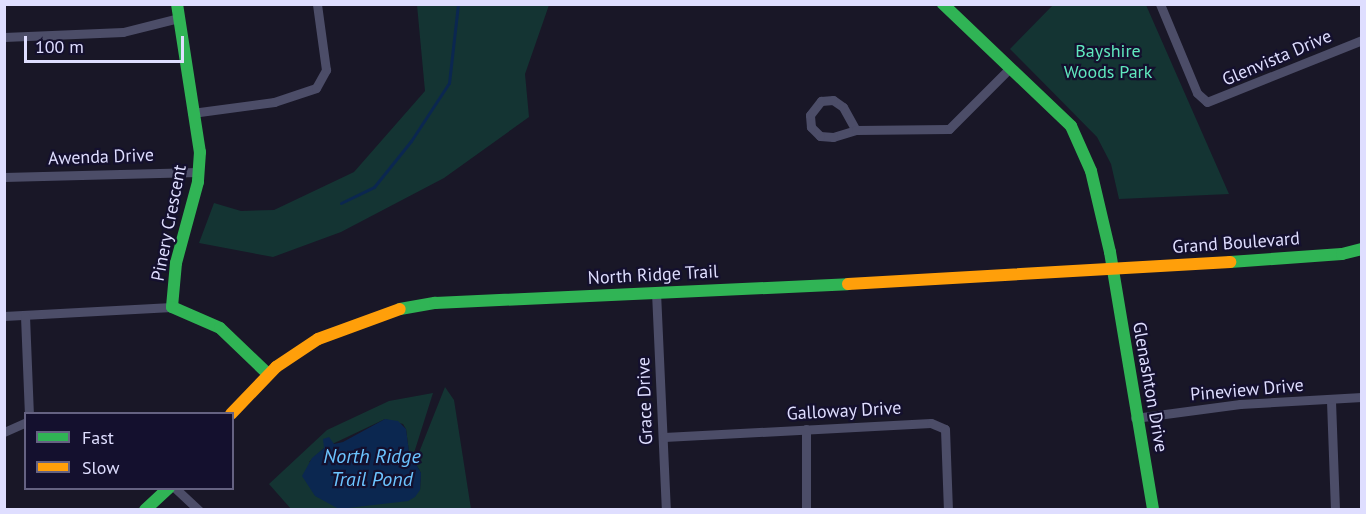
<!DOCTYPE html>
<html>
<head>
<meta charset="utf-8">
<style>
  body { margin:0 }
  #map { position:relative; width:1366px; height:514px; overflow:hidden; background:#191727; font-family:"PT Sans",sans-serif }
  div>[style] { position:absolute }
  .green>* { inset:0; background:#143433 }
  .water>* { inset:0; background:#0b2750 }
  .stream>* { height:3px; margin:-1.5px; padding:0 1.5px; transform-origin:1.5px; border-radius:1.5px; background:#0b2750 }
  .street>* { height:9px; margin:-4.5px; padding:0 4.5px; transform-origin:4.5px; border-radius:4.5px; background:#4c4d68 }
  .fast>* { height:12px; margin:-6px; padding:0 6px; transform-origin:6px; border-radius:6px; background:#30b455 }
  .slow>* { height:12px; margin:-6px; padding:0 6px; transform-origin:6px; border-radius:6px; background:#ff9f0a }
  span { translate:-50% -50%; white-space:nowrap; text-align:center; line-height:1.15; -webkit-text-stroke:4.5px #14102e; paint-order:stroke }
  .park-label { font-size:18px; color:#60e8be }
  .street-label { font-size:18px; color:#dfdeff }
  .water-label { font-size:20px; color:#6cc4ff; font-style:italic }
  .frame { position:absolute; inset:0; border:6px solid #dfdeff; pointer-events:none }
  .legend { position:absolute; left:24px; top:412px; width:210px; height:78px; box-sizing:border-box; background:#14102e; border:2px solid #656282; margin:0; padding:8px 10px; list-style:none; font-size:18px; color:#dfdeff }
  .legend li { display:flex; align-items:center; gap:12px; height:30px }
  .legend b { width:30px; border:2px solid #656282 }
  .scale { position:absolute; left:24px; top:36px; width:160px; height:27px; box-sizing:border-box; border:3px solid #dfdeff; border-top:0; padding-left:8px; font-size:18px; line-height:21px; white-space:nowrap; color:#dfdeff; -webkit-text-stroke:4px #14102e; paint-order:stroke }
</style>
</head>
<body>
<div id="map">
  <div class="green">
    <div style="clip-path:polygon(417px 5px,549px 5px,525px 74px,529px 117px,444px 178px,341px 232px,273px 257px,199px 243px,214px 203px,241px 211px,274px 210px,354px 172px,425px 91px)"></div>
    <div style="clip-path:polygon(1053px 5px,1146px 5px,1229px 194px,1119px 199px,1111px 164px,1097px 137px,1010px 49px)"></div>
    <div style="clip-path:polygon(evenodd,445px 387px,454px 400px,471px 509px,291px 509px,269px 484px,327px 430px,389px 401px,433px 393px,414px 453px,418px 455px,445px 387px,385px 419px,403px 424px,406px 429px,409px 452px,421px 473px,420px 490px,309px 462px,324px 448px,385px 419px)"></div>
  </div>
  <div class="water">
    <div style="clip-path:polygon(385px 419px,398px 421px,406px 429px,409px 452px,421px 473px,420px 490px,415px 497px,408px 501px,339px 509px,315px 496px,302px 476px,312px 458px,324px 448px,323px 439px,329px 437px,334px 444px,343px 442px)"></div>
  </div>
  <div class="stream">
    <div style="left:341px;top:203px;width:37px;rotate:-26deg"></div>
    <div style="left:374px;top:187px;width:59px;rotate:-51.2deg"></div>
    <div style="left:411px;top:141px;width:69px;rotate:-56.8deg"></div>
    <div style="left:449px;top:83px;width:80px;rotate:-83.5deg"></div>
  </div>
  <div class="street">
    <div style="left:1160px;top:4px;width:96px;rotate:67.4deg"></div>
    <div style="left:1197px;top:93px;width:13px;rotate:42deg"></div>
    <div style="left:1207px;top:102px;width:167px;rotate:-21.8deg"></div>
    <div style="left:4px;top:37px;width:119px;rotate:-2.4deg"></div>
    <div style="left:123px;top:32px;width:58px;rotate:-14deg"></div>
    <div style="left:833px;top:100px;width:12px;rotate:35deg"></div>
    <div style="left:843px;top:107px;width:26px;rotate:61deg"></div>
    <div style="left:856px;top:130px;width:24px;rotate:163deg"></div>
    <div style="left:833px;top:137px;width:13px;rotate:-176deg"></div>
    <div style="left:820px;top:136px;width:13px;rotate:-135deg"></div>
    <div style="left:811px;top:127px;width:12px;rotate:-95deg"></div>
    <div style="left:810px;top:115px;width:18px;rotate:-52deg"></div>
    <div style="left:821px;top:101px;width:12px;rotate:-5deg"></div>
    <div style="left:192px;top:113px;width:83px;rotate:-7.6deg"></div>
    <div style="left:274px;top:102px;width:44px;rotate:-18.4deg"></div>
    <div style="left:316px;top:88px;width:21px;rotate:-61deg"></div>
    <div style="left:326px;top:70px;width:67px;rotate:-97.8deg"></div>
    <div style="left:856px;top:130px;width:93px;rotate:-0.6deg"></div>
    <div style="left:949px;top:129px;width:86px;rotate:-45deg"></div>
    <div style="left:4px;top:177px;width:194px;rotate:-1.5deg"></div>
    <div style="left:656px;top:292px;width:218px;rotate:87.4deg"></div>
    <div style="left:4px;top:316px;width:168px;rotate:-3.1deg"></div>
    <div style="left:25px;top:316px;width:98px;rotate:87.7deg"></div>
    <div style="left:1331px;top:401px;width:109px;rotate:87.9deg"></div>
    <div style="left:1135px;top:418px;width:106px;rotate:-7.6deg"></div>
    <div style="left:1240px;top:404px;width:122px;rotate:-3.3deg"></div>
    <div style="left:4px;top:432px;width:24px;rotate:-24deg"></div>
    <div style="left:664px;top:437px;width:267px;rotate:-3deg"></div>
    <div style="left:931px;top:423px;width:15px;rotate:23deg"></div>
    <div style="left:945px;top:429px;width:81px;rotate:87.9deg"></div>
    <div style="left:175px;top:488px;width:33px;rotate:43deg"></div>
    <div style="left:806px;top:510px;width:81px;rotate:-90deg"></div>
  </div>
  <div class="fast">
    <div style="left:177px;top:4px;width:150px;rotate:81.2deg"></div>
    <div style="left:200px;top:152px;width:30px;rotate:94deg"></div>
    <div style="left:198px;top:182px;width:84px;rotate:105.2deg"></div>
    <div style="left:176px;top:263px;width:44px;rotate:95.2deg"></div>
    <div style="left:172px;top:307px;width:52px;rotate:23.6deg"></div>
    <div style="left:220px;top:328px;width:66px;rotate:43.8deg"></div>
    <div style="left:943px;top:4px;width:177px;rotate:43.6deg"></div>
    <div style="left:1071px;top:126px;width:49px;rotate:66deg"></div>
    <div style="left:1091px;top:171px;width:83px;rotate:76.8deg"></div>
    <div style="left:1110px;top:252px;width:262px;rotate:80.5deg"></div>
    <div style="left:1230px;top:262px;width:112px;rotate:-4.1deg"></div>
    <div style="left:1342px;top:254px;width:21px;rotate:-14deg"></div>
    <div style="left:400px;top:309px;width:36px;rotate:-10deg"></div>
    <div style="left:435px;top:303px;width:413px;rotate:-2.6deg"></div>
    <div style="left:145px;top:510px;width:33px;rotate:-43deg"></div>
  </div>
  <div class="slow">
    <div style="left:848px;top:284px;width:383px;rotate:-3.3deg"></div>
    <div style="left:231px;top:414px;width:65px;rotate:-46.2deg"></div>
    <div style="left:276px;top:367px;width:50px;rotate:-33.7deg"></div>
    <div style="left:318px;top:339px;width:87px;rotate:-20.1deg"></div>
  </div>
  <div class="park-label">
    <span style="left:1108px;top:62px">Bayshire<br>Woods Park</span>
  </div>
  <div class="street-label">
    <span style="left:1277px;top:58px;rotate:-23deg">Glenvista Drive</span>
    <span style="left:101px;top:157px;rotate:-2deg">Awenda Drive</span>
    <span style="left:169px;top:223px;rotate:-79deg">Pinery Crescent</span>
    <span style="left:1236px;top:243px;rotate:-4deg">Grand Boulevard</span>
    <span style="left:653px;top:275px;rotate:-3deg">North Ridge Trail</span>
    <span style="left:1150px;top:387px;rotate:80deg">Glenashton Drive</span>
    <span style="left:1247px;top:390px;rotate:-5deg">Pineview Drive</span>
    <span style="left:645px;top:401px;rotate:-92deg">Grace Drive</span>
    <span style="left:844px;top:411px;rotate:-3deg">Galloway Drive</span>
  </div>
  <div class="water-label">
    <span style="left:372px;top:468px">North Ridge<br>Trail Pond</span>
  </div>
  <div class="frame"></div>
  <ul class="legend">
  <li><b style="height:8px;background:#30b455"></b>Fast</li>
  <li><b style="height:8px;background:#ff9f0a"></b>Slow</li>
  </ul>
  <div class="scale">100 m</div>
</div>
</body>
</html>
